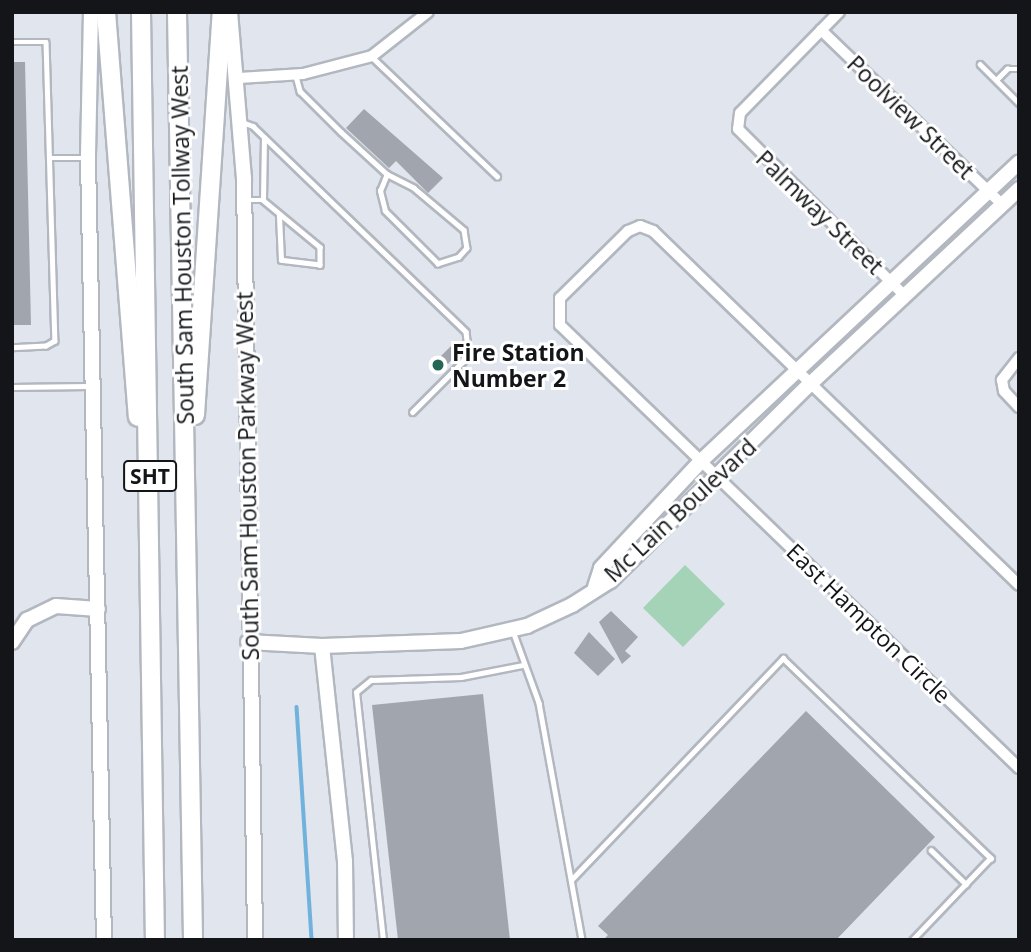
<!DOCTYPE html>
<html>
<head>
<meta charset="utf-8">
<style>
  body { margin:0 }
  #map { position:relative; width:1031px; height:952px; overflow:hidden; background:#e0e5ee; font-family:"Open Sans",sans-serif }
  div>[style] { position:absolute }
  .green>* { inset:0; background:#a5d3b8 }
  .stream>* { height:3.5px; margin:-1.75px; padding:0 1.75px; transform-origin:1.75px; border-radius:1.75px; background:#71b2dd }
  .building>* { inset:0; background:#a0a5ae }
  .roads { filter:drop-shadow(2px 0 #b2b7c0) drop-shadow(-2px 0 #b2b7c0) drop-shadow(0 2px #b2b7c0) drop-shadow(0 -2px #b2b7c0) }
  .lane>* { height:4.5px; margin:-2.25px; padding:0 2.25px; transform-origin:2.25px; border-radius:2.25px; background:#fff }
  .street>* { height:10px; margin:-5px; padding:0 5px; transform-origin:5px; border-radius:5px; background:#fff }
  .secondary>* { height:14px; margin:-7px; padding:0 7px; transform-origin:7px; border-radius:7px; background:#fff }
  .highway>* { height:18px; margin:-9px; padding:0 9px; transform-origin:9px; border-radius:9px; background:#fff }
  .dots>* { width:19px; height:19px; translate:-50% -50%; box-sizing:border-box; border:4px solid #fff; border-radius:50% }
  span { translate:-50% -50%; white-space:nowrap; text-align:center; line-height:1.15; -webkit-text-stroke:6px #fff; paint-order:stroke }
  .shield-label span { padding:2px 5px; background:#fff; border:2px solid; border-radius:5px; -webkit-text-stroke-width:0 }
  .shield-label { font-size:21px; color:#131518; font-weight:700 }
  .street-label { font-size:23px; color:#131518 }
  .poi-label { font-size:23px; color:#131518; font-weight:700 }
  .left { translate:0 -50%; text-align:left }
  .frame { position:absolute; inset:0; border:14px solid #131518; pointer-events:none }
</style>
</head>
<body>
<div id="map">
  <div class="green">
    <div style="clip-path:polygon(685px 565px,725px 604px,683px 647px,643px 608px)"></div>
  </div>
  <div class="stream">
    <div style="left:297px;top:707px;width:233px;rotate:86.3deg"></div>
  </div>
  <div class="building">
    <div style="clip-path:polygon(12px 62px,25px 62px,31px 325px,12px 325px)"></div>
    <div style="clip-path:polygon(364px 109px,443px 178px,428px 193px,396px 161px,389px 168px,346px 128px)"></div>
    <div style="clip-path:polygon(451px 346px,458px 352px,448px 364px,440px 357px)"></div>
    <div style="clip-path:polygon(611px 611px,638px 637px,625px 651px,631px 656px,622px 664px,599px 622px)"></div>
    <div style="clip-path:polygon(589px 632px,615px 659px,598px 676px,574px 653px)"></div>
    <div style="clip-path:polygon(483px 694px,510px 940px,398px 940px,372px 705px)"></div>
    <div style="clip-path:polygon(806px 711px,935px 837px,836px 940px,603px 940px,608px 935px,598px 926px)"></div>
  </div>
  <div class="roads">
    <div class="lane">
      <div style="left:12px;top:42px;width:34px"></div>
      <div style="left:46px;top:42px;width:299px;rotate:88.3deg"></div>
      <div style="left:55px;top:341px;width:10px;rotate:151deg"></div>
      <div style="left:46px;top:346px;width:34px;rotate:177deg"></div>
      <div style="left:372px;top:57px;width:173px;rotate:43.6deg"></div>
      <div style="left:980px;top:64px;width:55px;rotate:45deg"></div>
      <div style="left:296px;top:76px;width:16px;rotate:75deg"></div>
      <div style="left:300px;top:91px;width:58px;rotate:45deg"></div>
      <div style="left:341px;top:132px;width:62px;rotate:42.4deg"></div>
      <div style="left:387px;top:174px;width:30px;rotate:27deg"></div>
      <div style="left:414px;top:188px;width:65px;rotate:40deg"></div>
      <div style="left:464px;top:230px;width:18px;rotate:81deg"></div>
      <div style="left:467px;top:248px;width:12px;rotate:132deg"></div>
      <div style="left:459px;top:257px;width:22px;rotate:162deg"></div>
      <div style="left:438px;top:264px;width:75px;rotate:-135deg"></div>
      <div style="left:385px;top:211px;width:21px;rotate:-104deg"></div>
      <div style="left:380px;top:191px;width:18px;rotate:-68deg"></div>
      <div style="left:996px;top:80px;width:16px;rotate:-45deg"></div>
      <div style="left:1007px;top:69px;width:12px"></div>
      <div style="left:242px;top:122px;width:12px;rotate:20deg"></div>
      <div style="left:253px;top:126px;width:296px;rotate:44deg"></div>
      <div style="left:466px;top:332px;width:16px;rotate:83deg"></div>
      <div style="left:468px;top:348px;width:15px;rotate:110deg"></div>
      <div style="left:463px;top:362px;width:71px;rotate:135deg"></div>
      <div style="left:49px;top:158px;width:38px"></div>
      <div style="left:248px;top:200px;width:15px"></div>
      <div style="left:263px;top:200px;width:74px;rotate:39.5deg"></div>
      <div style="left:320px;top:247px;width:18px;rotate:90deg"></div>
      <div style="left:320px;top:265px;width:39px;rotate:-173deg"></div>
      <div style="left:281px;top:260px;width:44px;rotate:-92.6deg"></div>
      <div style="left:263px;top:200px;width:62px;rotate:-89.1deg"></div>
      <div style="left:12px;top:387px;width:76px;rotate:-0.8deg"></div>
      <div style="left:513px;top:631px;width:77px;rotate:70.1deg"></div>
      <div style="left:539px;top:703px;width:241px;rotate:79.7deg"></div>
      <div style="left:931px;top:850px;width:49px;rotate:44.2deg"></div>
      <div style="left:571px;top:880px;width:307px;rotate:-46.3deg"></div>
      <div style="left:783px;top:658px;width:289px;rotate:43.9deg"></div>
      <div style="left:991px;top:858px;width:113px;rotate:133.6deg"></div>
      <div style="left:383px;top:940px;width:249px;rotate:-96.2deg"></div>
      <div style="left:356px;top:692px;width:19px;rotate:-39deg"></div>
      <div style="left:371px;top:680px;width:90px;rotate:-1.9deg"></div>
      <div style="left:461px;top:677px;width:63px;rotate:-11deg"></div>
    </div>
    <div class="street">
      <div style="left:839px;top:12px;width:141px;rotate:134.4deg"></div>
      <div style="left:740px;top:113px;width:16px;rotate:97deg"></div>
      <div style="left:738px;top:129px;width:235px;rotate:45deg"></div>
      <div style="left:821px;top:30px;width:251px;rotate:43.9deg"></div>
      <div style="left:239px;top:78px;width:64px;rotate:-3.6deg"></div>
      <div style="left:303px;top:74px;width:71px;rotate:-14.6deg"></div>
      <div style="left:372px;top:56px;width:71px;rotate:-38.2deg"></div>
      <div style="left:1019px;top:358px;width:28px;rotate:128deg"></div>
      <div style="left:1002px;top:380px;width:11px;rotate:80deg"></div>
      <div style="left:1004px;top:391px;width:22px;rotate:47deg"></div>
      <div style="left:1019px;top:585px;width:509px;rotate:-135.95deg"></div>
      <div style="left:653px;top:231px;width:14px;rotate:-159deg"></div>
      <div style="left:640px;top:226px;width:13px;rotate:157deg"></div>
      <div style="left:628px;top:231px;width:95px;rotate:135.4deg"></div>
      <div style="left:560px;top:298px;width:27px;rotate:90deg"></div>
      <div style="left:560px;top:325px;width:638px;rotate:43.98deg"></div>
    </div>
    <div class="secondary">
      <div style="left:91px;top:12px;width:146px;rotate:91.2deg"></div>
      <div style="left:88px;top:158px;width:782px;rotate:88.83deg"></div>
      <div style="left:230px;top:12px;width:167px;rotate:85.2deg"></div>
      <div style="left:244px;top:178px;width:762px;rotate:89.17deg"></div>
      <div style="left:595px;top:587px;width:20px;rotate:-72deg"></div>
      <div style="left:601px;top:568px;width:146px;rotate:-46.9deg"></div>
      <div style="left:701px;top:461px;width:436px;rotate:-43.2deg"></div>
      <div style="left:12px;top:642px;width:27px;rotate:-56deg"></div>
      <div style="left:27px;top:620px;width:32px;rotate:-26deg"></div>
      <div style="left:56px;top:606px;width:42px;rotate:4.1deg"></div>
      <div style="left:248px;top:642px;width:74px;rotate:3.1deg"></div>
      <div style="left:322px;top:646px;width:139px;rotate:-2.1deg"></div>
      <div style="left:461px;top:641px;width:68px;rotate:-12.8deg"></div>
      <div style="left:527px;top:626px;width:50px;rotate:-25deg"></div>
      <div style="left:572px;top:605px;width:45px;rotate:-32.3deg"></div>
      <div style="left:610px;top:581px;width:281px;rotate:-44.6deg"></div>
      <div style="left:810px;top:384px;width:286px;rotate:-43deg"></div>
      <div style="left:322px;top:646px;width:216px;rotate:83.9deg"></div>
      <div style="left:345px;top:861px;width:79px;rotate:89.3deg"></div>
    </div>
    <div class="highway">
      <div style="left:106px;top:12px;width:406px;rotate:85.5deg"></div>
      <div style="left:141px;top:12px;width:928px;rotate:89.14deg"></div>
      <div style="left:177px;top:12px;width:928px;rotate:89.01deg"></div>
      <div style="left:195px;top:415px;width:404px;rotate:-86.2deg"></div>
    </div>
  </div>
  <div class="dots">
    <div style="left:438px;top:365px;background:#236656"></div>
  </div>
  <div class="shield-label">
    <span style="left:150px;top:476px">SHT</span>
  </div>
  <div class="street-label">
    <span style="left:911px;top:117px;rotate:44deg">Poolview Street</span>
    <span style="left:820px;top:212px;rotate:44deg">Palmway Street</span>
    <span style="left:182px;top:245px;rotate:-91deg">South Sam Houston Tollway West</span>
    <span style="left:247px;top:476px;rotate:-91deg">South Sam Houston Parkway West</span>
    <span style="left:680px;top:510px;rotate:-43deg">Mc Lain Boulevard</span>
    <span style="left:869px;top:623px;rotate:44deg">East Hampton Circle</span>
  </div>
  <div class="poi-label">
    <span class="left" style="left:452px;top:365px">Fire Station<br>Number 2</span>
  </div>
  <div class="frame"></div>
</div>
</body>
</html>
